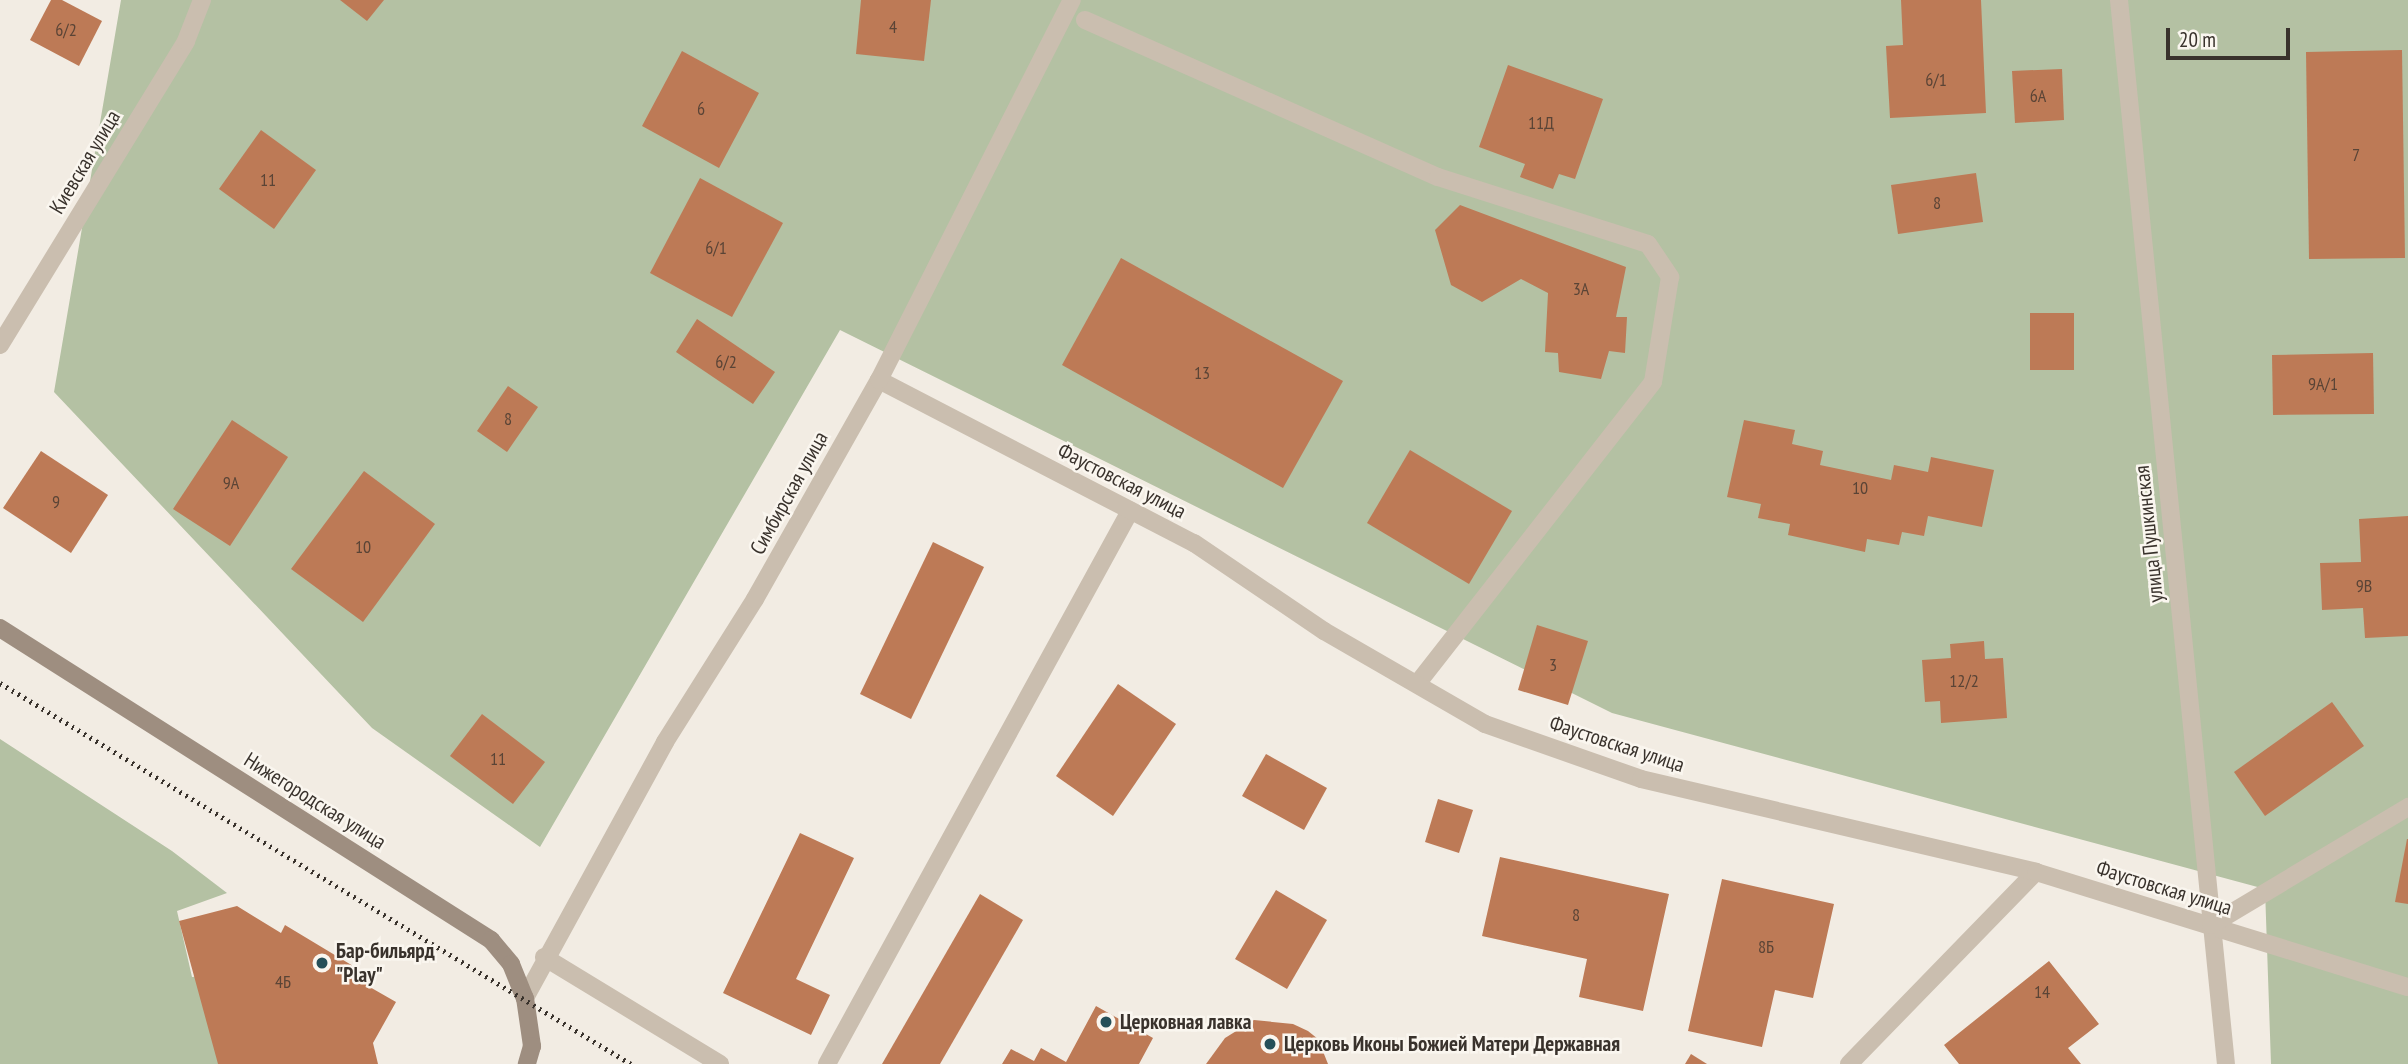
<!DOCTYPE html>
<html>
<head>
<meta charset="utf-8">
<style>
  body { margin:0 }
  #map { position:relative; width:2408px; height:1064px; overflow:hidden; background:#f2ece3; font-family:"PT Sans Narrow",sans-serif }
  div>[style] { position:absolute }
  .green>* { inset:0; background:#b4c1a3 }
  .building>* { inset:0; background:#bd7a56 }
  .lane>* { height:18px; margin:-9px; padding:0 9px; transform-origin:9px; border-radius:9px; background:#cabeaf }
  .street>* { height:18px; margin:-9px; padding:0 9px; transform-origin:9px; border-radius:9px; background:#cabeaf }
  .secondary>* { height:18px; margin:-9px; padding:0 9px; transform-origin:9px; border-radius:9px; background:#9e8e80 }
  .rail>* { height:5px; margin-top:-2.5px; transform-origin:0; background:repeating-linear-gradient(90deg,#39322c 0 2px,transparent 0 7px) }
  .dots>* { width:19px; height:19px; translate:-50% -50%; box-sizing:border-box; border:4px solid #faf6ef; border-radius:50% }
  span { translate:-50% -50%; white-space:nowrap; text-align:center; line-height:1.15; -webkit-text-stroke:5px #faf6ef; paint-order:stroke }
  .number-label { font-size:18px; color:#5a4436 }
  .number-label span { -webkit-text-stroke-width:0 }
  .street-label { font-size:21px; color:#39322c }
  .poi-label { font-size:21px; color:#39322c; font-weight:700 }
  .left { translate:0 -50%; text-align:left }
  .scale { position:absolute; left:2166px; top:28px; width:124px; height:32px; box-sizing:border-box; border:4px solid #39322c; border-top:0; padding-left:9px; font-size:21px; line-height:24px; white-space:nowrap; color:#39322c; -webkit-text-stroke:5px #faf6ef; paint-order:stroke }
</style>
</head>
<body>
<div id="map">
  <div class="green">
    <div style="clip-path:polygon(121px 0,2408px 0,2408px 1064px,2271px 1064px,2265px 889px,1612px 713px,840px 330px,540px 847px,372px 728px,54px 392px)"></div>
    <div style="clip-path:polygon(0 739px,172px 851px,227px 893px,177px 911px,192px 977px,203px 976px,222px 1064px,0 1064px)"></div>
  </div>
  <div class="building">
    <div style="clip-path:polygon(51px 0,62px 0,102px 21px,79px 66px,30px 40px)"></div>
    <div style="clip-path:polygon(340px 0,384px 0,367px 21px)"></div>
    <div style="clip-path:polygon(861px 0,931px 0,924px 61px,856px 54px)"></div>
    <div style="clip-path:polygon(1901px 0,1981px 0,1986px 113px,1890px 118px,1886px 46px,1903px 45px)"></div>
    <div style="clip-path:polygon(2402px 50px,2405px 258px,2309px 259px,2306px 52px)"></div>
    <div style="clip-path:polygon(682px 51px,759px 93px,719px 168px,642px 126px)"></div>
    <div style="clip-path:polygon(1508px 65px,1603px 99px,1575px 179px,1559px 174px,1553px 189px,1520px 177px,1525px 164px,1479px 147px)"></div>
    <div style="clip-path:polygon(2062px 69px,2064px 120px,2015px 123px,2012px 71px)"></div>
    <div style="clip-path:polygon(261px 130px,316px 170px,274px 229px,219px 189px)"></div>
    <div style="clip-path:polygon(1976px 173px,1983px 222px,1898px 234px,1891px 185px)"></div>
    <div style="clip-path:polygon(700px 178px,783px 223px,732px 317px,650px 273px)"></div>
    <div style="clip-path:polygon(1460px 205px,1626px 267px,1616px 317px,1627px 317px,1625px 353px,1609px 351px,1601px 379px,1559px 372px,1558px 353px,1545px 352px,1548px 293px,1521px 279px,1482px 302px,1451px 285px,1435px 230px)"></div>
    <div style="clip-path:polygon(1121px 258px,1343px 381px,1283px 488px,1062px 365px)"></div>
    <div style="clip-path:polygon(2030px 313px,2074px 313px,2074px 370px,2030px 370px)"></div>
    <div style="clip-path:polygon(697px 319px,775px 372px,753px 404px,676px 352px)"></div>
    <div style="clip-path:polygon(2373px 353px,2374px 414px,2273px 415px,2272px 355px)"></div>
    <div style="clip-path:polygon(508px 386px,538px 407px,507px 452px,477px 431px)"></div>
    <div style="clip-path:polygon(232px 420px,288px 457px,230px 546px,173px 509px)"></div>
    <div style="clip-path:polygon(1744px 420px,1795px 430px,1792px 444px,1823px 451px,1820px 465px,1891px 480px,1894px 465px,1928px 472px,1931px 457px,1994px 470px,1982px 527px,1928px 516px,1924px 536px,1902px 532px,1899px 545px,1867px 539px,1865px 552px,1788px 535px,1790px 524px,1758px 518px,1761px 504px,1727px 497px)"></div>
    <div style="clip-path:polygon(1410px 450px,1512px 511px,1469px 584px,1367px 523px)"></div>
    <div style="clip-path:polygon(41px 451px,108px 495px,71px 553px,3px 508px)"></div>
    <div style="clip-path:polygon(364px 471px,435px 524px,363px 622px,291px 569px)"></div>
    <div style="clip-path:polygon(2408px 516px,2408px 636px,2365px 638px,2363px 608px,2322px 610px,2320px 563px,2361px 562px,2359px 519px)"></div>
    <div style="clip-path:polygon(933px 542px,984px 567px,911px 719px,860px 694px)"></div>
    <div style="clip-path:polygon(1537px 625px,1588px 641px,1568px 705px,1518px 690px)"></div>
    <div style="clip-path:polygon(1984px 641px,1985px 659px,2003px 658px,2007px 718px,1941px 723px,1940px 701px,1925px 702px,1922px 660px,1951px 658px,1950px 644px)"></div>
    <div style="clip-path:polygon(1118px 684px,1176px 724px,1113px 816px,1056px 776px)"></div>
    <div style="clip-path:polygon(2332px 702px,2364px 746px,2265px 816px,2234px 772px)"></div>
    <div style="clip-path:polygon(482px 714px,545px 762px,513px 804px,450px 756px)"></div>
    <div style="clip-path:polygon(1266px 754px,1327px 788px,1304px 830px,1242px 796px)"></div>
    <div style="clip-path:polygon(1438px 799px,1473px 810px,1459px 853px,1425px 842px)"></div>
    <div style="clip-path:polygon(800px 833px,854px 858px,796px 979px,830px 995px,811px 1035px,723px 993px)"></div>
    <div style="clip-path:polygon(2407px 839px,2408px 839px,2408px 904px,2395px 902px)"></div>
    <div style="clip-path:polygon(1500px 857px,1669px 894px,1643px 1011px,1579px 997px,1587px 959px,1482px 936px)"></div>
    <div style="clip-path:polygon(1722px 879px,1834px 904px,1813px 998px,1775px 990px,1762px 1047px,1688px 1031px)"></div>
    <div style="clip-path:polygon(1276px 890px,1327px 920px,1287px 989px,1235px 959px)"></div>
    <div style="clip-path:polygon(980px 894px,1023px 920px,940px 1064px,882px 1064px)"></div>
    <div style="clip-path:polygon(237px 906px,281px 933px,285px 925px,373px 978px,368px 986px,396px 1002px,373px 1043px,378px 1064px,218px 1064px,179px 921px)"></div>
    <div style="clip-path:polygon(2049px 961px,2099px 1024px,2068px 1048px,2081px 1064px,1959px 1064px,1944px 1045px)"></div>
    <div style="clip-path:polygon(1096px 1006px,1153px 1038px,1139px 1064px,1002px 1064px,1011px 1049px,1034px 1061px,1041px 1048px,1066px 1062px)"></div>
    <div style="clip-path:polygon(1254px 1020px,1293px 1024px,1308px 1031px,1318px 1039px,1328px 1064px,1206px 1064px,1225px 1038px)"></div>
    <div style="clip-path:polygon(1691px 1054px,1707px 1064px,1685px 1064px)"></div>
  </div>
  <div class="lane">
    <div style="left:1085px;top:20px;width:386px;rotate:24deg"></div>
    <div style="left:1438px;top:177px;width:220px;rotate:17.7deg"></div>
    <div style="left:1648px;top:244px;width:40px;rotate:56deg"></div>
    <div style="left:1670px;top:277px;width:106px;rotate:99.2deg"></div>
    <div style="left:1653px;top:382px;width:383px;rotate:128deg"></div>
    <div style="left:544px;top:957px;width:206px;rotate:31.3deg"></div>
    <div style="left:827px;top:1064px;width:631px;rotate:-61.28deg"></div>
    <div style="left:1849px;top:1064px;width:268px;rotate:-45.8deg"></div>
  </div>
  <div class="street">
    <div style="left:2119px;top:0;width:1069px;rotate:84.26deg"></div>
    <div style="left:0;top:345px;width:356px;rotate:-58.5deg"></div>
    <div style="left:186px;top:41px;width:44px;rotate:-68.7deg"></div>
    <div style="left:879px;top:380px;width:355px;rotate:27.4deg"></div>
    <div style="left:1194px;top:543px;width:157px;rotate:34.1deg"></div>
    <div style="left:1324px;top:631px;width:186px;rotate:30deg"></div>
    <div style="left:1485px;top:724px;width:165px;rotate:19.4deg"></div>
    <div style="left:1641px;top:779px;width:406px;rotate:13.2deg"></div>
    <div style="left:2036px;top:872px;width:389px;rotate:17.2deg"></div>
    <div style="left:2211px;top:925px;width:230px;rotate:-30.9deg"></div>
    <div style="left:525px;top:998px;width:292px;rotate:-61.3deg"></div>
    <div style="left:665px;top:742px;width:169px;rotate:-57.8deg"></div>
    <div style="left:755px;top:599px;width:252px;rotate:-60.5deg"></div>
    <div style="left:879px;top:380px;width:426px;rotate:-63.1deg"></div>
  </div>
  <div class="secondary">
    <div style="left:0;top:628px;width:582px;rotate:32.43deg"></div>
    <div style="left:491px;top:940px;width:31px;rotate:50deg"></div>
    <div style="left:511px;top:964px;width:37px;rotate:68deg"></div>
    <div style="left:525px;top:998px;width:49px;rotate:81.7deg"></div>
    <div style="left:532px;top:1046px;width:19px;rotate:106deg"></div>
  </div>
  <div class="rail">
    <div style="left:0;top:683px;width:737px;rotate:31.12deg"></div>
  </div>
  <div class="dots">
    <div style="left:322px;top:963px;background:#254f58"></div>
    <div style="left:1106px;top:1022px;background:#254f58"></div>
    <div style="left:1270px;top:1044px;background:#254f58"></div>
  </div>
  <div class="number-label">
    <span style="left:893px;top:27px">4</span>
    <span style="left:66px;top:30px">6/2</span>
    <span style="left:1936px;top:80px">6/1</span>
    <span style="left:2038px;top:96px">6А</span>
    <span style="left:701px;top:109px">6</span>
    <span style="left:1541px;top:123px">11Д</span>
    <span style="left:2356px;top:155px">7</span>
    <span style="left:268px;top:180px">11</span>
    <span style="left:1937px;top:203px">8</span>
    <span style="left:716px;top:248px">6/1</span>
    <span style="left:1581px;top:289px">3А</span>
    <span style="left:726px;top:362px">6/2</span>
    <span style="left:1202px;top:373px">13</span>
    <span style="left:2323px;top:384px">9А/1</span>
    <span style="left:508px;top:419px">8</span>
    <span style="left:231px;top:483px">9А</span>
    <span style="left:1860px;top:488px">10</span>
    <span style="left:56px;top:502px">9</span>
    <span style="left:363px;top:547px">10</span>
    <span style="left:2364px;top:586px">9В</span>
    <span style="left:1553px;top:665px">3</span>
    <span style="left:1964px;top:681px">12/2</span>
    <span style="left:498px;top:759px">11</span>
    <span style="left:1576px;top:915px">8</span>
    <span style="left:1766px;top:947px">8Б</span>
    <span style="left:283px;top:982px">4Б</span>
    <span style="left:2042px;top:992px">14</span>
  </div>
  <div class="street-label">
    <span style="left:85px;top:162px;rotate:-59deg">Киевская улица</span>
    <span style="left:1122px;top:481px;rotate:27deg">Фаустовская улица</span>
    <span style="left:789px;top:493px;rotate:-61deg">Симбирская улица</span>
    <span style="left:2149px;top:534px;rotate:-96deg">улица Пушкинская</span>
    <span style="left:1617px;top:744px;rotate:18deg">Фаустовская улица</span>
    <span style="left:315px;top:801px;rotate:32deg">Нижегородская улица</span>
    <span style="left:2164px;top:888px;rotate:17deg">Фаустовская улица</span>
  </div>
  <div class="poi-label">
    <span class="left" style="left:336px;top:963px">Бар-бильярд<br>"Play"</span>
    <span class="left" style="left:1120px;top:1022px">Церковная лавка</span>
    <span class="left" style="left:1284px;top:1044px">Церковь Иконы Божией Матери Державная</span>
  </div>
  <div class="scale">20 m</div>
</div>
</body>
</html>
